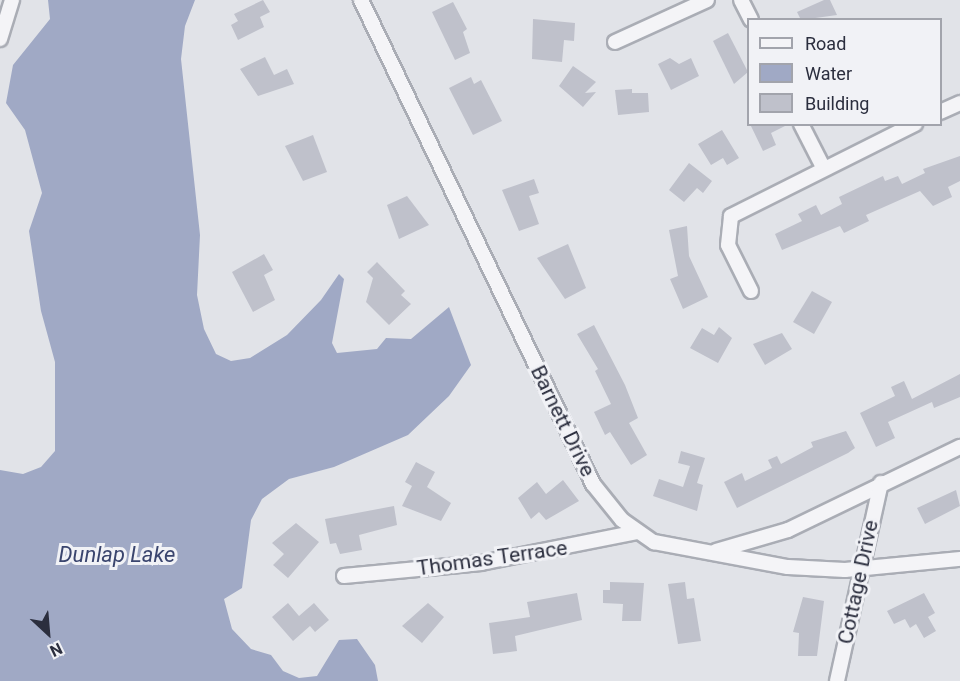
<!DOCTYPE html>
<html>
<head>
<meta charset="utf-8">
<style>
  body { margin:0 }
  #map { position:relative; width:960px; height:681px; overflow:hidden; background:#e1e3e8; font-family:Roboto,sans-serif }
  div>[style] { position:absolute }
  .water>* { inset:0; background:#a0a9c5 }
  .building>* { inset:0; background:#bfc1cb }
  .roads { filter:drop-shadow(2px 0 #aaadb5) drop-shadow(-2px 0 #aaadb5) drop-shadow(0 2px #aaadb5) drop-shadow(0 -2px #aaadb5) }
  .minor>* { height:14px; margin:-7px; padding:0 7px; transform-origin:7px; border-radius:7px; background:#f4f4f7 }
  span { translate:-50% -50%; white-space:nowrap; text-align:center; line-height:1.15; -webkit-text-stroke:6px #f1f2f6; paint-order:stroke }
  .street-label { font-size:21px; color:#2b2e3e }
  .water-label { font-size:22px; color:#3a456e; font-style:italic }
  .legend { position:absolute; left:747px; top:18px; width:195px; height:108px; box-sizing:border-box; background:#f1f2f6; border:2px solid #a2a4ac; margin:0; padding:8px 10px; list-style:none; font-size:18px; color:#2b2e3e }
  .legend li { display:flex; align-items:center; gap:12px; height:30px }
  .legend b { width:30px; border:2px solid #a2a4ac }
  .north { position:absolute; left:18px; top:603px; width:60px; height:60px; -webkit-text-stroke:4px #f1f2f6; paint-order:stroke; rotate:154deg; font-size:16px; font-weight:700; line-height:24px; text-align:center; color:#2b2e3e }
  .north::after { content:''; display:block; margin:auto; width:21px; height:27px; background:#2b2e3e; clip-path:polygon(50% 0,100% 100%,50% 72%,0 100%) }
</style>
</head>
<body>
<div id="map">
  <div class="water">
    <div style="clip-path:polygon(48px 0,195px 0,185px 26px,181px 59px,200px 235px,197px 295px,204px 329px,216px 354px,231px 361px,250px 358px,287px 335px,321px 300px,339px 274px,344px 279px,332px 343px,337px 353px,377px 349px,386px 338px,411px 339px,449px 307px,471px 365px,449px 396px,408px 435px,334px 467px,289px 479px,262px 499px,251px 520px,242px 588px,224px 599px,232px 629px,251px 649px,271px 655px,283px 671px,299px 678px,317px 676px,339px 640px,357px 639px,375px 665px,378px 681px,0 681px,0 470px,23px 474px,41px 467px,55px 451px,55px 362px,41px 311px,29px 231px,42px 193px,25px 130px,6px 103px,13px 65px,50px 19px)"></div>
  </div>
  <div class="building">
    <div style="clip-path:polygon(263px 0,270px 12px,260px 17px,264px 27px,238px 40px,231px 25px,238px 21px,234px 14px)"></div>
    <div style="clip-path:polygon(824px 0,830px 0,837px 15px,801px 20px,797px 12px)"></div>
    <div style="clip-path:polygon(453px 2px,467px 29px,463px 32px,470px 53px,455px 60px,432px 12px)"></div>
    <div style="clip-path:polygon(533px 19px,575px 23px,574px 41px,564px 40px,562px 62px,532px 59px)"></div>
    <div style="clip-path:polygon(728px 33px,748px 72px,734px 84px,713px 41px)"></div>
    <div style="clip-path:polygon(265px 57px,274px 75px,287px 69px,294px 84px,258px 96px,240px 69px)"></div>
    <div style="clip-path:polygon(670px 58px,679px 64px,691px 58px,699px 76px,671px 90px,658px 64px)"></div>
    <div style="clip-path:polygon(573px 66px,596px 82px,585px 93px,596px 92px,583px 107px,559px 86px)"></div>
    <div style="clip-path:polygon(471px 77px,474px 84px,481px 80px,502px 121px,473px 135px,449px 88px)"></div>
    <div style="clip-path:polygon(632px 89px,632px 93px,648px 93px,649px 112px,618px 115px,615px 90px)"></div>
    <div style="clip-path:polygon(750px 124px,789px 124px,771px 133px,776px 145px,763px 151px)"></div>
    <div style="clip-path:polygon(722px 130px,739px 158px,727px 165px,723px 158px,711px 165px,698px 144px)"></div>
    <div style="clip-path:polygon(313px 135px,327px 172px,303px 181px,285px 146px)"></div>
    <div style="clip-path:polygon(960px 156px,960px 181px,948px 187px,952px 197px,933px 206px,920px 191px,866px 215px,869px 221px,844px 233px,840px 226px,782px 250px,775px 234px,802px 221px,798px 214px,816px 205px,821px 215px,842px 204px,839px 197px,883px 176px,885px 181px,898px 176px,902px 184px,925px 173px,923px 169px)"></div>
    <div style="clip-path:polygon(689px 163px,712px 181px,703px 193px,697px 188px,684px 202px,669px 190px)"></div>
    <div style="clip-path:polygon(534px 179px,539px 193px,529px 196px,539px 224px,519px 231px,502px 190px)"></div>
    <div style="clip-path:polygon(407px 196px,429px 225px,399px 239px,387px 205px)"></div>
    <div style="clip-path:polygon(687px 226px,689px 256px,708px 297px,683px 309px,670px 279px,678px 276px,669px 230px)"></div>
    <div style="clip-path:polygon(568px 244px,586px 288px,565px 299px,537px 258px)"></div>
    <div style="clip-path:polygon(264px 254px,273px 270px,264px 275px,275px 300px,253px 312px,232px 272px)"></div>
    <div style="clip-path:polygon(377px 262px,405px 291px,401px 295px,411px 304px,389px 325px,366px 302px,373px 278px,367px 272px)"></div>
    <div style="clip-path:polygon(812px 291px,832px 302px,814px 334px,793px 322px)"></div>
    <div style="clip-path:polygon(594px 325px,625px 385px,638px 418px,629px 423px,647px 455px,631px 465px,610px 432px,605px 435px,594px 412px,611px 404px,595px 371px,598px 369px,577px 334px)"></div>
    <div style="clip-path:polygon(719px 327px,732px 338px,718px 363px,690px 348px,702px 328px,714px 335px)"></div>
    <div style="clip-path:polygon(782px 333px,792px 349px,765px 365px,753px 344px)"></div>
    <div style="clip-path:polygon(960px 374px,960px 397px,934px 408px,932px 402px,888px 422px,895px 438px,876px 447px,860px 413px,895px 396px,891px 387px,904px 381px,912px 399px)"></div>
    <div style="clip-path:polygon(846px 431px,855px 448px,848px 453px,737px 508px,724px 482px,742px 473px,745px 481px,772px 468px,768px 460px,777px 456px,781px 464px,813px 447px,811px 442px)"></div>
    <div style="clip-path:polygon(681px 451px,705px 458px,697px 483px,703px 485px,697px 511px,653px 496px,659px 479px,683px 487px,690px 466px,678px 463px)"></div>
    <div style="clip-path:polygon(416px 462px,435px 472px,427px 487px,451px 503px,441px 521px,402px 506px,412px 486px,405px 482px)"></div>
    <div style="clip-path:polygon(563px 480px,579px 501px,546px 520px,539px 512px,531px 519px,518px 498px,537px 482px,546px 494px)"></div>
    <div style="clip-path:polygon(956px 490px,960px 506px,925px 524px,917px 508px)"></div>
    <div style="clip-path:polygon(394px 506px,397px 525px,359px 535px,362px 550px,340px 554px,336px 543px,330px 544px,325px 519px)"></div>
    <div style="clip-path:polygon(296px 523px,319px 542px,288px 578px,273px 565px,284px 554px,272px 543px)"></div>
    <div style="clip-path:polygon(610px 582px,644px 583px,641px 621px,622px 621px,623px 604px,603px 603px,603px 590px,610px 590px)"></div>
    <div style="clip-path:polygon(685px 582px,687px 599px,694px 598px,701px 641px,678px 644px,668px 584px)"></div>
    <div style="clip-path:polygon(577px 593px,582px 620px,515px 636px,517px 651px,493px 654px,489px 623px,530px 617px,527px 602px)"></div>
    <div style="clip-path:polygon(924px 593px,935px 613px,928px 617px,936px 631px,924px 638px,916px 624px,910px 628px,905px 619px,894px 624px,887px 611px)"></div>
    <div style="clip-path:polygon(803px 597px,824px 601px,817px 656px,798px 656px,799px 633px,793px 632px)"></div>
    <div style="clip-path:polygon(288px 603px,299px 616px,314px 603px,329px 620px,315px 632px,310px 626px,293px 641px,272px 617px)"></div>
    <div style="clip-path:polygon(428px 603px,444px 617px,422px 643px,402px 626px)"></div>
  </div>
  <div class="roads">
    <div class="minor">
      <div style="left:361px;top:0;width:537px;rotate:64.39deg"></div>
      <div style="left:593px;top:484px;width:46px;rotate:51.1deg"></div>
      <div style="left:622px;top:520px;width:39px;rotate:35deg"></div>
      <div style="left:654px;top:542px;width:136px;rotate:10.6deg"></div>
      <div style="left:788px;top:567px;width:57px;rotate:3deg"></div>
      <div style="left:845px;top:570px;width:116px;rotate:-5.5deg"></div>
      <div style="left:741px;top:0;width:22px;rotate:63deg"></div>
      <div style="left:0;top:39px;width:41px;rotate:-72.9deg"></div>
      <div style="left:615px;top:42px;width:101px;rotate:-24.5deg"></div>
      <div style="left:940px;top:112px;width:22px;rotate:-24deg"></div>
      <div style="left:801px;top:124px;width:48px;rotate:62.9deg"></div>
      <div style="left:751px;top:291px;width:51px;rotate:-116.6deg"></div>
      <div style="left:728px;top:245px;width:29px;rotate:-84deg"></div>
      <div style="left:731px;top:216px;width:206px;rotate:-26.6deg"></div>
      <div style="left:716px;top:551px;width:75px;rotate:-16.3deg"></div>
      <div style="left:788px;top:530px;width:191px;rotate:-25.8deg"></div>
      <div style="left:344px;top:576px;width:138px;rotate:-5.4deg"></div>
      <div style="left:481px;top:563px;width:160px;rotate:-11.2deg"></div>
      <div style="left:837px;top:681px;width:203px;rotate:-77.5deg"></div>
    </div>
  </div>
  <div class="street-label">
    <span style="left:563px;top:421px;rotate:64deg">Barnett Drive</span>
    <span style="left:492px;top:558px;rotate:-8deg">Thomas Terrace</span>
    <span style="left:858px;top:582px;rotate:-78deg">Cottage Drive</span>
  </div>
  <div class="water-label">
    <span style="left:117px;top:555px">Dunlap Lake</span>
  </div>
  <ul class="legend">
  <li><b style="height:8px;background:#f4f4f7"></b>Road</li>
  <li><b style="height:16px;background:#a0a9c5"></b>Water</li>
  <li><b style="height:16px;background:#bfc1cb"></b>Building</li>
  </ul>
  <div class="north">N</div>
</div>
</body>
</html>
